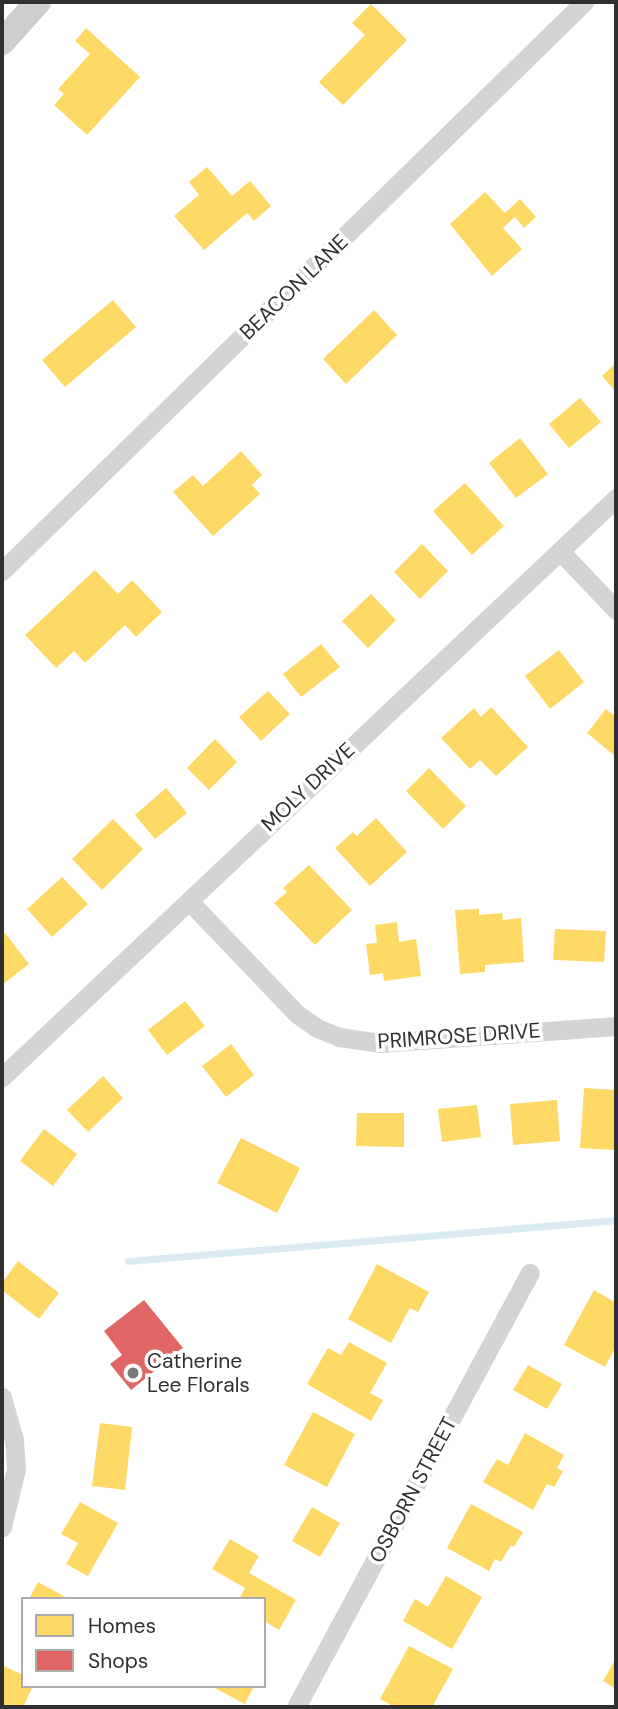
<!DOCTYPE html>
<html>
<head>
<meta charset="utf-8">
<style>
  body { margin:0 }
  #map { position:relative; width:618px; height:1709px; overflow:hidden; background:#fff; font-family:"DM Sans",sans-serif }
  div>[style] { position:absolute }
  .homes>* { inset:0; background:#ffd966 }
  .shops>* { inset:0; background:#e06666 }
  .stream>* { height:7px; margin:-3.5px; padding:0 3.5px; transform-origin:3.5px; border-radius:3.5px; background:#daebf2 }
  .street>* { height:19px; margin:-9.5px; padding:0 9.5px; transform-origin:9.5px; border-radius:9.5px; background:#d4d4d4 }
  .secondary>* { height:26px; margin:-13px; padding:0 13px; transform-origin:13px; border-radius:13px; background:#cecece }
  .dots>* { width:19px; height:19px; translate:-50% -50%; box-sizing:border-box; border:4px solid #fff; border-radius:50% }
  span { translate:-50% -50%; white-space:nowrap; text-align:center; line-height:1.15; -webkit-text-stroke:7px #fff; paint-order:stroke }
  .street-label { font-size:21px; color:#303030 }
  .poi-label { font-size:21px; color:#303030 }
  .left { translate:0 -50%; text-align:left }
  .frame { position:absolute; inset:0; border:4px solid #303030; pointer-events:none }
  .legend { position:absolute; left:21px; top:1597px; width:245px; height:91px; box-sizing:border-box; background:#fff; border:2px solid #acacac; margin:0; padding:9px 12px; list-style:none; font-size:21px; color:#303030 }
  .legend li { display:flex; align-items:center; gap:14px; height:35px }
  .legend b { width:35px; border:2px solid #acacac }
</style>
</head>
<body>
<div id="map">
  <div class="homes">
    <div style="clip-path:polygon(371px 4px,407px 40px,343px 105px,319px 82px,365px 35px,352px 23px)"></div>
    <div style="clip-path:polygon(86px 28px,140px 77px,87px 135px,54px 105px,64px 94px,58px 89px,90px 54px,75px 41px)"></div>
    <div style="clip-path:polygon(207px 167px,232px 196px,250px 181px,271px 206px,254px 221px,247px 213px,204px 250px,174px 216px,199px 195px,189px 182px)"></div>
    <div style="clip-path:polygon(485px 192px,505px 213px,520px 199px,536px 217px,524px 228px,515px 217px,503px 228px,522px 249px,492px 276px,450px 224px)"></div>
    <div style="clip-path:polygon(113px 300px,136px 327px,65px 387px,42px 360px)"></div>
    <div style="clip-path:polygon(374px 310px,397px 335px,346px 384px,323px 359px)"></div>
    <div style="clip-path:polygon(616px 363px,616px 392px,602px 376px)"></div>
    <div style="clip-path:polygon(580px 398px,601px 422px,569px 448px,549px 424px)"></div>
    <div style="clip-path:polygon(520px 438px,548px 474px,516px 498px,489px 463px)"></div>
    <div style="clip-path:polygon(241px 451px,262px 475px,252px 485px,260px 494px,213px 536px,173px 492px,193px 475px,203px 486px)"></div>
    <div style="clip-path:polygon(465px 483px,504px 526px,472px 555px,433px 511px)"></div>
    <div style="clip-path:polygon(422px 544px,448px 571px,420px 599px,394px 572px)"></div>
    <div style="clip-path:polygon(95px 570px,118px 594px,132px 580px,162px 612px,136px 637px,125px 625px,85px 663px,74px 651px,56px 668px,25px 635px)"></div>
    <div style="clip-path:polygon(371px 594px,396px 620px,368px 648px,342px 621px)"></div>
    <div style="clip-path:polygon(321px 644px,340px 667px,301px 697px,283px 674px)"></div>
    <div style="clip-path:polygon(559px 650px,584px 682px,550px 709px,525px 676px)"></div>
    <div style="clip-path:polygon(268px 691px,290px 714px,261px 741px,239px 717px)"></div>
    <div style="clip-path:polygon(491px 707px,528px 747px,496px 776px,480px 760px,470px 769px,441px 738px,474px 708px,481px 717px)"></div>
    <div style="clip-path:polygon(606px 709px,616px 717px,616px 757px,587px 733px)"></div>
    <div style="clip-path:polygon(215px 739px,237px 762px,209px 790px,187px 768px)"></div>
    <div style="clip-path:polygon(429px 768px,466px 806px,443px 829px,406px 791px)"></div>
    <div style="clip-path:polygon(166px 788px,187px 813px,155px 839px,135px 815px)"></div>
    <div style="clip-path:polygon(376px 818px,407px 852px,370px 886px,335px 848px,353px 832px,357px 836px)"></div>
    <div style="clip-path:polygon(113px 819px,143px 849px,102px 890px,72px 859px)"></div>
    <div style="clip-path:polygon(309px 865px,352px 910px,315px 945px,274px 903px,287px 892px,283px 888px)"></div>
    <div style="clip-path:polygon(62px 877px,88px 904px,52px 937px,27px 909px)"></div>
    <div style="clip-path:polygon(479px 909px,479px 915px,502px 913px,503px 920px,521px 918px,524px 962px,485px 965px,485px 972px,460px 974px,455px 910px)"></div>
    <div style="clip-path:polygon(397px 922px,399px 942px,416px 939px,421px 976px,384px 981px,383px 973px,370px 975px,366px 944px,377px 943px,375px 925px)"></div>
    <div style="clip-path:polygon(555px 929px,606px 931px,604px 962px,553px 960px)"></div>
    <div style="clip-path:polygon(5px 933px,29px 964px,2px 985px,2px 936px)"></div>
    <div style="clip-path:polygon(185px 1001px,205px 1026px,167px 1055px,148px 1030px)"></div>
    <div style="clip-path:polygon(231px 1044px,254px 1075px,226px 1097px,202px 1066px)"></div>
    <div style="clip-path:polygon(103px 1076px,123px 1098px,88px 1132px,67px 1110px)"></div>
    <div style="clip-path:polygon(584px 1088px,616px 1090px,616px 1150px,580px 1148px)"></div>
    <div style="clip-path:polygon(557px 1100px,560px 1141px,513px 1145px,510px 1104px)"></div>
    <div style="clip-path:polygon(477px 1105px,481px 1137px,442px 1142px,438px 1109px)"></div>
    <div style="clip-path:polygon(357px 1113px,404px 1113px,404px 1147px,356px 1146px)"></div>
    <div style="clip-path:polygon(44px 1129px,77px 1154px,53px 1186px,20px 1161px)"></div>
    <div style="clip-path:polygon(241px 1138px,300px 1168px,277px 1213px,217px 1183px)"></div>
    <div style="clip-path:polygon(18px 1261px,59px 1293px,39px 1319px,2px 1290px,2px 1283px)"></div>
    <div style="clip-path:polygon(377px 1264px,429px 1292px,418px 1312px,410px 1308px,391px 1343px,348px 1319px)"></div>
    <div style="clip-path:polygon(594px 1290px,616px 1303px,616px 1346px,605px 1367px,564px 1345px)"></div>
    <div style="clip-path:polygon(349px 1342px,387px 1363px,370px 1393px,383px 1400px,371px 1421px,307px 1384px,328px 1348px,341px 1355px)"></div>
    <div style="clip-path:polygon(528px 1365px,562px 1384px,547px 1409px,513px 1390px)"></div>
    <div style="clip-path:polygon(313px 1412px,355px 1434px,327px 1487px,284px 1465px)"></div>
    <div style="clip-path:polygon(100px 1423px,132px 1427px,125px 1490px,92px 1486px)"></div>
    <div style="clip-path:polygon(525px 1433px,564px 1455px,557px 1468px,563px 1471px,554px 1487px,547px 1484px,533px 1510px,483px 1482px,497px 1459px,508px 1465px)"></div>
    <div style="clip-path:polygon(80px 1502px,118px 1523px,88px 1576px,66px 1564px,78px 1543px,61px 1534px)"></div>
    <div style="clip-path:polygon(471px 1504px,523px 1532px,514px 1547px,511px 1545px,501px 1562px,495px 1559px,489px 1571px,447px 1548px)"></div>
    <div style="clip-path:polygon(312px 1507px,340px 1523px,320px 1557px,292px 1541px)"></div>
    <div style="clip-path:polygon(230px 1539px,259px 1556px,249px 1573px,296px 1600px,279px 1630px,264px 1621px,264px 1599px,239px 1599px,245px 1588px,212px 1569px)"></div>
    <div style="clip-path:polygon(446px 1576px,482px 1597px,452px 1649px,403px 1621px,415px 1599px,428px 1607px)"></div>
    <div style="clip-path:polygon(38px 1582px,69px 1599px,29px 1599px)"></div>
    <div style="clip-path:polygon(409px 1646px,453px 1669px,432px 1707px,395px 1707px,380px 1699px)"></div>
    <div style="clip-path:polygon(616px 1658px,616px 1689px,603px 1681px)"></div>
    <div style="clip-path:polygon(4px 1666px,23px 1675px,23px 1686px,33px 1686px,23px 1707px,2px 1707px)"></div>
    <div style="clip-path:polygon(211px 1686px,254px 1686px,245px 1704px)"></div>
  </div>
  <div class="shops">
    <div style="clip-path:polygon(144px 1300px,183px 1348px,131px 1390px,110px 1364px,122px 1355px,104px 1331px)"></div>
  </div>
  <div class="stream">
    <div style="left:128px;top:1261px;width:490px;rotate:-4.8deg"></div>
  </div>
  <div class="street">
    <div style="left:560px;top:551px;width:81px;rotate:46.5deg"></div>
    <div style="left:2px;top:571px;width:814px;rotate:-44.35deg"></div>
    <div style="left:189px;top:901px;width:156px;rotate:46.3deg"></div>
    <div style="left:297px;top:1014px;width:24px;rotate:35deg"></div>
    <div style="left:317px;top:1028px;width:24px;rotate:22deg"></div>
    <div style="left:339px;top:1037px;width:41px;rotate:8.3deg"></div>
    <div style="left:380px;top:1043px;width:237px;rotate:-4.1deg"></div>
    <div style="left:2px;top:1077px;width:844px;rotate:-43.32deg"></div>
    <div style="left:2px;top:1397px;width:45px;rotate:74.4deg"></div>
    <div style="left:14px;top:1440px;width:29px;rotate:86deg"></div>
    <div style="left:16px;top:1469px;width:60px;rotate:103.6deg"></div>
    <div style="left:296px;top:1707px;width:493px;rotate:-61.7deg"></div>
  </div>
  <div class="secondary">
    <div style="left:2px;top:42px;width:54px;rotate:-48deg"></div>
  </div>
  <div class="dots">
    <div style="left:133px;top:1373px;background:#787878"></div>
  </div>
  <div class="street-label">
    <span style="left:294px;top:287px;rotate:-44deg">BEACON LANE</span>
    <span style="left:308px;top:787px;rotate:-43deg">MOLY DRIVE</span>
    <span style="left:459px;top:1036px;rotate:-4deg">PRIMROSE DRIVE</span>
    <span style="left:413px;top:1490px;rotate:-62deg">OSBORN STREET</span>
  </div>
  <div class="poi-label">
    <span class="left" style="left:147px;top:1373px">Catherine<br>Lee Florals</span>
  </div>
  <div class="frame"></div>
  <ul class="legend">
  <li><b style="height:19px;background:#ffd966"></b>Homes</li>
  <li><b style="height:19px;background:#e06666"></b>Shops</li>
  </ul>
</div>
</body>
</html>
